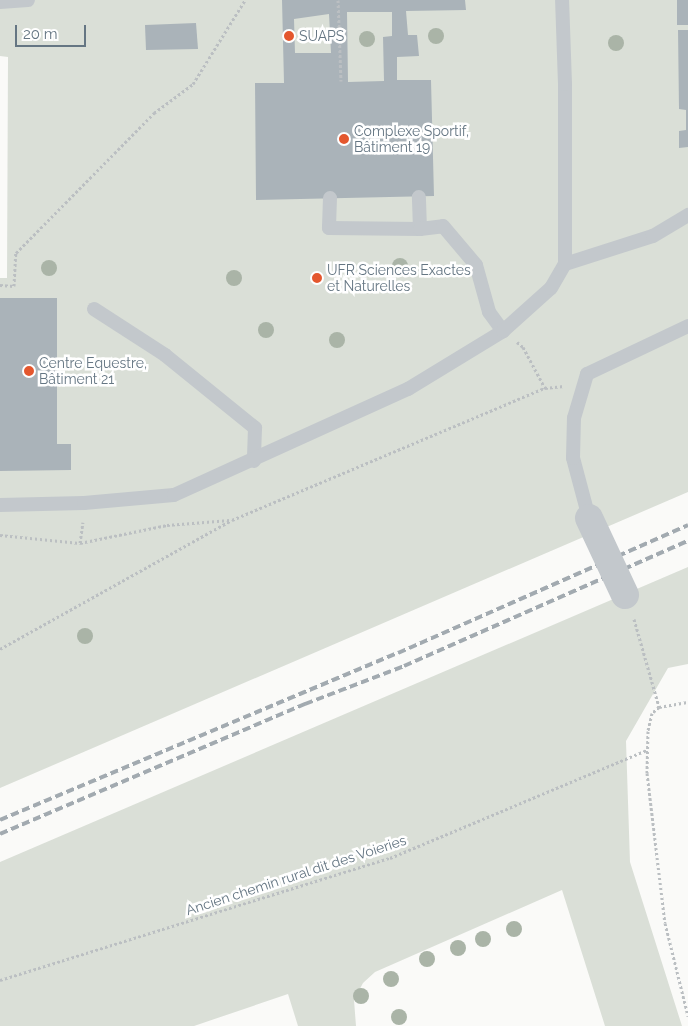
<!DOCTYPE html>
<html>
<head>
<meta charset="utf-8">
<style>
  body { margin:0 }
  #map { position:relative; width:688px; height:1026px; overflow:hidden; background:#fafaf8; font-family:Raleway,sans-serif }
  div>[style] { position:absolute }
  .green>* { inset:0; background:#dadfd7 }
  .building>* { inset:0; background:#aab3b9 }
  .path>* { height:3px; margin-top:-1.5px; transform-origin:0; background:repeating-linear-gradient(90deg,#bbbfc2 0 2.5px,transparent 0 5px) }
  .lane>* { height:14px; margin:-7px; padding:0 7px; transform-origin:7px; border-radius:7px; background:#c3c8cc }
  .rail>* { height:4px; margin-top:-2px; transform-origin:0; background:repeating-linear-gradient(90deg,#a2aab0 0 8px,transparent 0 12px) }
  .street-bridge>* { height:28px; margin:-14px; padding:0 14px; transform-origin:14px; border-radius:14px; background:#c3c8cc }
  .trees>* { width:16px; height:16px; margin:-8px; border-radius:50%; background:#aab4a7 }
  .dots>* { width:14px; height:14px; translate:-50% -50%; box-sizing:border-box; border:2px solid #fff; border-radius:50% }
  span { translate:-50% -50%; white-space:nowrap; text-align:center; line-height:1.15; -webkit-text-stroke:5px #fff; paint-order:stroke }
  .poi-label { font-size:14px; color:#657683 }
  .left { translate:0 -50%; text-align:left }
  .street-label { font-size:14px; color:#657683 }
  .scale { position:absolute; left:15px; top:25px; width:71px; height:22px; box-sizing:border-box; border:2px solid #657683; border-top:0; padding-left:6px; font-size:15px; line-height:18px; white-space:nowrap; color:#657683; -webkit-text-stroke:4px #fff; paint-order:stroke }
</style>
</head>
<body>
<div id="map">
  <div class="green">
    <div style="clip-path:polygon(0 0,688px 0,688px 492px,0 788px,0 278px,7px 278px,8px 57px,0 56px)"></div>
    <div style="clip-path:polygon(688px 567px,688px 664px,668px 668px,626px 741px,630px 862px,682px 1026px,605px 1026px,562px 890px,375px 972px,363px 983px,354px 1000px,356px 1026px,298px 1026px,288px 994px,194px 1026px,0 1026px,0 862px)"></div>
  </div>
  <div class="building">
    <div style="clip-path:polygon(evenodd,282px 0,465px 0,466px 10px,406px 11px,408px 35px,417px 35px,419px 56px,397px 57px,397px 80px,431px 80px,434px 196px,256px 200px,255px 83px,284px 83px,282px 0,347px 12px,392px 12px,392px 36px,383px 37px,384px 81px,348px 82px,347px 12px,282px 0,329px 14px,331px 53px,295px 53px,294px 19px,329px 14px)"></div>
    <div style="clip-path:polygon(677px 0,688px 0,688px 25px,677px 25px)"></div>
    <div style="clip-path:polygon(196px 23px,198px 49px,146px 50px,145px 25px)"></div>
    <div style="clip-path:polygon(678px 30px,688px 30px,688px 147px,679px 148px,679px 131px,686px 130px,686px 110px,679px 109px)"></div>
    <div style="clip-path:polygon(0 298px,57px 298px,57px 444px,71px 444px,71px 470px,0 471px)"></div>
  </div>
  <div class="path">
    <div style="left:338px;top:0;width:81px;rotate:87.9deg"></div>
    <div style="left:0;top:285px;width:14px;rotate:4deg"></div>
    <div style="left:14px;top:286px;width:33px;rotate:-87deg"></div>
    <div style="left:16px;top:253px;width:197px;rotate:-45.4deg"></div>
    <div style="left:154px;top:113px;width:49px;rotate:-36.6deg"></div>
    <div style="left:193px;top:84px;width:99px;rotate:-58.2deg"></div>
    <div style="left:517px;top:342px;width:8px;rotate:40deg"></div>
    <div style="left:523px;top:347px;width:47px;rotate:61.8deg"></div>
    <div style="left:0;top:535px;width:80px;rotate:5.7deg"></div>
    <div style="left:80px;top:543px;width:21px;rotate:-82deg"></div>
    <div style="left:80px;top:543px;width:89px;rotate:-11.7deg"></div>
    <div style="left:167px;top:525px;width:63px;rotate:-4.5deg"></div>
    <div style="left:634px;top:619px;width:91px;rotate:74.1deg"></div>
    <div style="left:0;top:649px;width:265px;rotate:-29.1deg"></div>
    <div style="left:232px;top:520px;width:340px;rotate:-22.9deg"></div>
    <div style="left:545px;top:388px;width:19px;rotate:-6deg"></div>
    <div style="left:659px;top:707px;width:9px;rotate:139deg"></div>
    <div style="left:652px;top:713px;width:18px;rotate:103deg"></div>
    <div style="left:648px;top:731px;width:42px;rotate:91.4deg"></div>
    <div style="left:647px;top:773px;width:151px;rotate:83.2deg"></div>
    <div style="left:665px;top:923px;width:96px;rotate:76.1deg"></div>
    <div style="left:659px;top:707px;width:29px;rotate:-10deg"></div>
    <div style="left:0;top:980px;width:409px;rotate:-17.4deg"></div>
    <div style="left:390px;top:858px;width:279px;rotate:-22.8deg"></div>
  </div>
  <div class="lane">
    <div style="left:0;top:2px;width:28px;rotate:-4deg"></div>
    <div style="left:330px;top:198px;width:30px;rotate:92deg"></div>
    <div style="left:329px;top:228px;width:91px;rotate:0.6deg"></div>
    <div style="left:420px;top:229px;width:32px;rotate:-92deg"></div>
    <div style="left:420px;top:229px;width:23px;rotate:-7deg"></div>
    <div style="left:443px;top:226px;width:51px;rotate:49.8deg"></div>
    <div style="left:476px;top:265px;width:49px;rotate:74.5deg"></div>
    <div style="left:489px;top:312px;width:24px;rotate:54deg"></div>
    <div style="left:565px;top:264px;width:92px;rotate:-17.7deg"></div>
    <div style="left:653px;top:236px;width:41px;rotate:-31deg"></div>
    <div style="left:94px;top:309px;width:85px;rotate:32.9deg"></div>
    <div style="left:165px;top:355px;width:116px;rotate:39deg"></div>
    <div style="left:255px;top:428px;width:33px;rotate:92deg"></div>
    <div style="left:0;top:505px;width:84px;rotate:-1.4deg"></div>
    <div style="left:84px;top:503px;width:90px;rotate:-5.1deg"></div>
    <div style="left:174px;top:495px;width:257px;rotate:-24.4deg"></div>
    <div style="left:408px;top:389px;width:111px;rotate:-31.4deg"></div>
    <div style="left:503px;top:331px;width:64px;rotate:-41.9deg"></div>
    <div style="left:551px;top:288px;width:28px;rotate:-60deg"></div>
    <div style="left:565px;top:264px;width:180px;rotate:-90deg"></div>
    <div style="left:565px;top:84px;width:84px;rotate:-92deg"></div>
    <div style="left:589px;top:518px;width:62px;rotate:-104.9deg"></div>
    <div style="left:573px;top:458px;width:40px;rotate:-88.6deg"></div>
    <div style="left:574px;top:418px;width:46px;rotate:-73.5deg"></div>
    <div style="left:587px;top:374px;width:112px;rotate:-25.4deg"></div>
  </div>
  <div class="rail">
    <div style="left:0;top:820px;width:432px;rotate:-22.8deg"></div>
    <div style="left:398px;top:653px;width:317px;rotate:-23.8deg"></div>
    <div style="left:0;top:834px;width:332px;rotate:-23.1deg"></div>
    <div style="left:305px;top:704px;width:106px;rotate:-21deg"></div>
    <div style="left:404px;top:666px;width:310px;rotate:-23.8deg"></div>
  </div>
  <div class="street-bridge">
    <div style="left:589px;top:518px;width:85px;rotate:64.9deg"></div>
  </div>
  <div class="trees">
    <div style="left:436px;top:36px"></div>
    <div style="left:367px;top:39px"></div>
    <div style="left:616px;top:43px"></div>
    <div style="left:400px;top:266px"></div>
    <div style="left:49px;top:268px"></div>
    <div style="left:234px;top:278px"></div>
    <div style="left:266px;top:330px"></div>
    <div style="left:337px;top:340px"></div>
    <div style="left:85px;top:636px"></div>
    <div style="left:514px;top:929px"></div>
    <div style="left:483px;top:939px"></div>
    <div style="left:458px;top:948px"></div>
    <div style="left:427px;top:959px"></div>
    <div style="left:391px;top:979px"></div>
    <div style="left:361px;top:996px"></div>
    <div style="left:399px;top:1017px"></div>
  </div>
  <div class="dots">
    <div style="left:289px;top:36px;background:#e4572e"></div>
    <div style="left:344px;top:139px;background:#e4572e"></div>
    <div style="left:317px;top:278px;background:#e4572e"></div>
    <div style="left:29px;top:371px;background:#e4572e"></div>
  </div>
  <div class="poi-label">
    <span class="left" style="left:299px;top:36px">SUAPS</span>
    <span class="left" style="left:354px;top:139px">Complexe Sportif,<br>Bâtiment 19</span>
    <span class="left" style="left:327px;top:278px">UFR Sciences Exactes<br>et Naturelles</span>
    <span class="left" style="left:39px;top:371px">Centre Equestre,<br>Bâtiment 21</span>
  </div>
  <div class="street-label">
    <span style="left:296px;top:875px;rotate:-18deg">Ancien chemin rural dit des Voieries</span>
  </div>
  <div class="scale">20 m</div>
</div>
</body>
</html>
